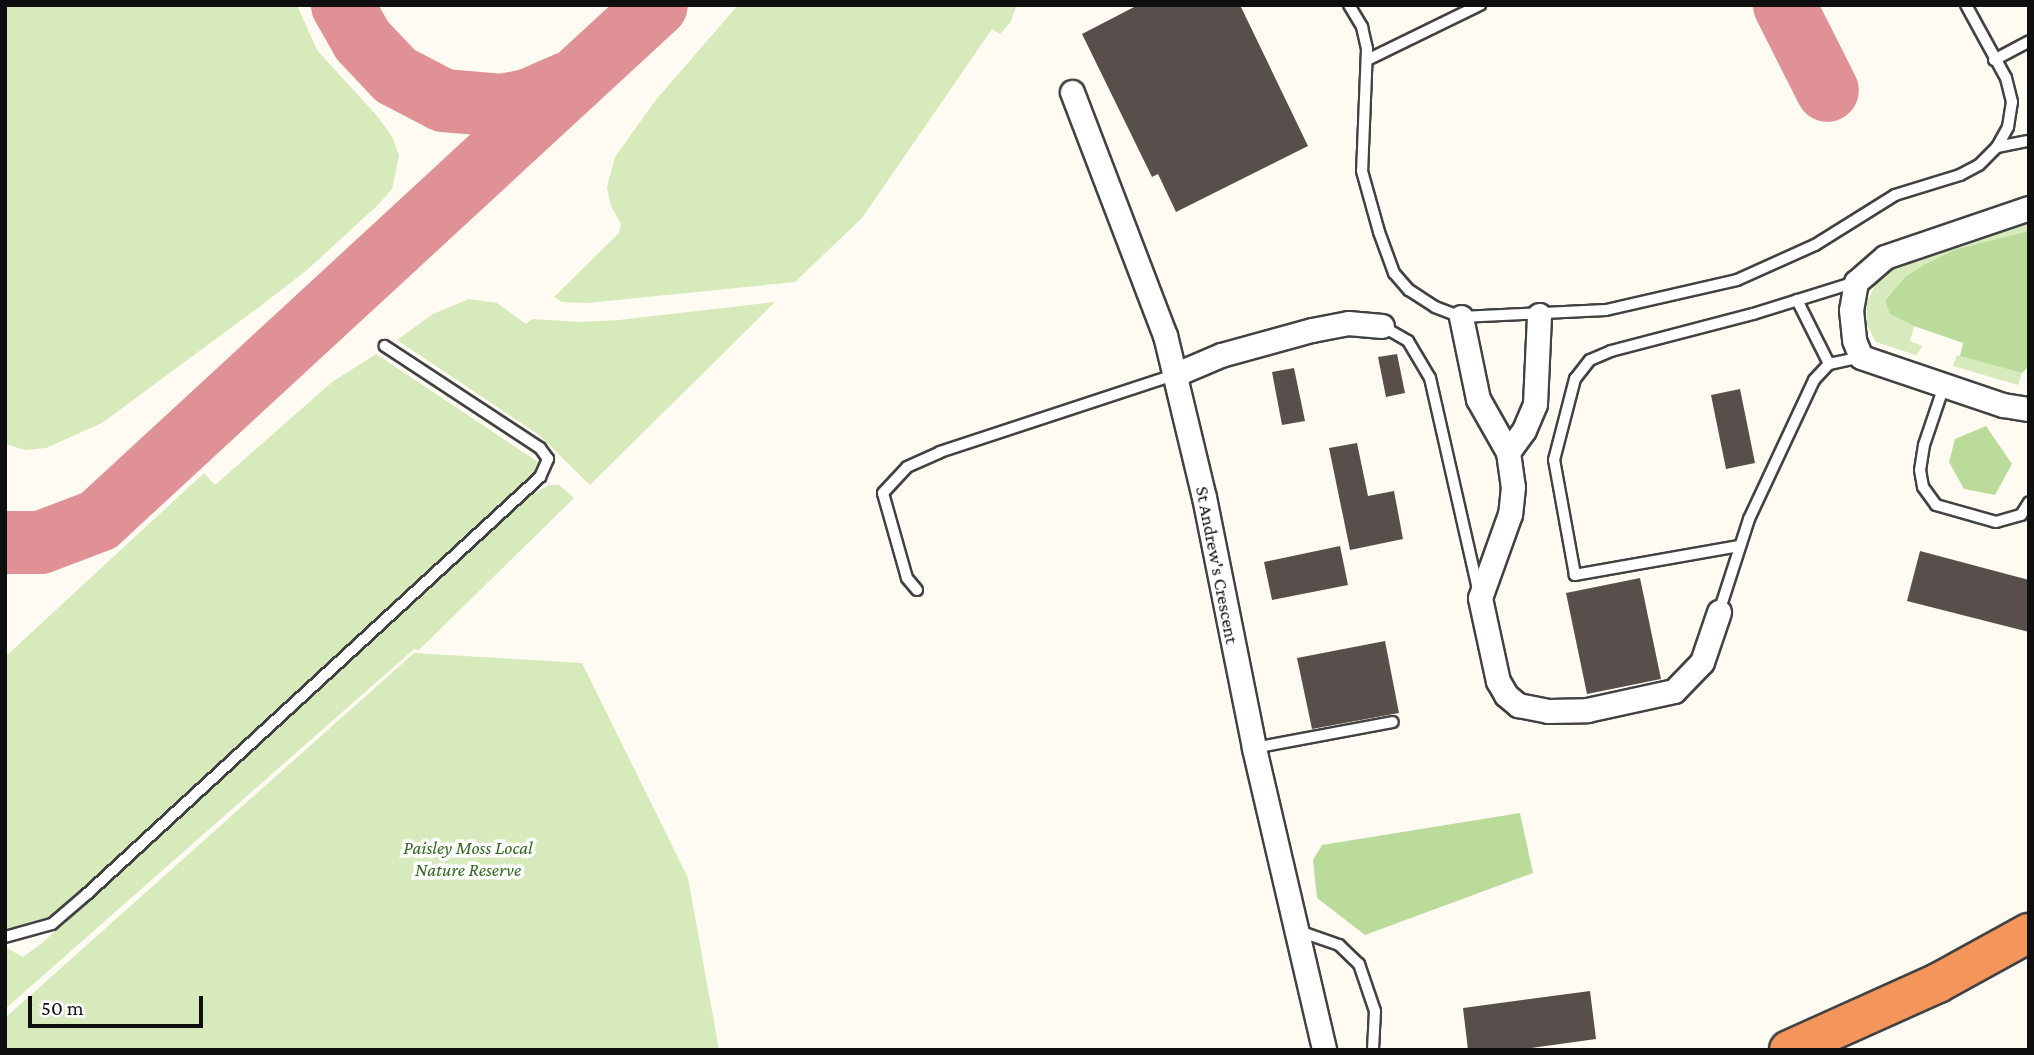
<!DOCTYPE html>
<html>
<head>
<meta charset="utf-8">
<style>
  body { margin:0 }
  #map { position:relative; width:2034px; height:1055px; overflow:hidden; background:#fffbf2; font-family:"Crimson Pro",serif }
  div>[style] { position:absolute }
  .green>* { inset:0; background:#d6eabb }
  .forest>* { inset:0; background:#bbdb9a }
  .taxiway>* { height:63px; margin:-31.5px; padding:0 31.5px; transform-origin:31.5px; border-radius:31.5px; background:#e09196 }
  .building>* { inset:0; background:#584f4c }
  .roads { filter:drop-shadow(2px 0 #424242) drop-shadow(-2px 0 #424242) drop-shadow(0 2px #424242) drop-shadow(0 -2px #424242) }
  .lane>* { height:10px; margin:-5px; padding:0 5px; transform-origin:5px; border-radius:5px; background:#fff }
  .street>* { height:23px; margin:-11.5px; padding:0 11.5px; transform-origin:11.5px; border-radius:11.5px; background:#fff }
  .highway>* { height:38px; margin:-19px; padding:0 19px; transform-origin:19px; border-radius:19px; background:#f4965b }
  span { translate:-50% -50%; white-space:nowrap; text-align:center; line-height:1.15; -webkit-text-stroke:7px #fff; paint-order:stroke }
  .street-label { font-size:19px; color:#0f0f0f }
  .park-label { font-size:19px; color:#33681f; font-style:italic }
  .frame { position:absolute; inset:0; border:7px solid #0f0f0f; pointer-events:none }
  .scale { position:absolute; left:28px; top:996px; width:175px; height:32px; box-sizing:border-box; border:4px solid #0f0f0f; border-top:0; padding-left:9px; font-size:21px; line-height:24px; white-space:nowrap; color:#0f0f0f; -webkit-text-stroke:5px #fff; paint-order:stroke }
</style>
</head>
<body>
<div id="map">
  <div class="green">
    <div style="clip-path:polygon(5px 5px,297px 5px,317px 50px,378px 117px,393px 138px,399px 156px,392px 189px,379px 204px,307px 270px,263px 304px,102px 423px,46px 448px,25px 450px,5px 444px)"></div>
    <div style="clip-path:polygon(738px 5px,1017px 5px,1010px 23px,1000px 34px,992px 29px,862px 218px,795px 282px,587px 303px,562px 302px,554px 297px,619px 233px,621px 224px,611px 206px,607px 187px,615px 157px,655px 101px)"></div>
    <div style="clip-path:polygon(2029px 222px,2029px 231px,1957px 249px,1925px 264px,1905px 277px,1885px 299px,1891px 314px,1914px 326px,1910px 341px,1923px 346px,1916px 355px,1876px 342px,1867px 325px,1867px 302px,1878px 279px,1888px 270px,1901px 262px)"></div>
    <div style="clip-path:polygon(469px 299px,497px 303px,526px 324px,532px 319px,582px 322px,619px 320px,775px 302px,590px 485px,539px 435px,397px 340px,433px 314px)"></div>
    <div style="clip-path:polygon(376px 354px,538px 462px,534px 472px,83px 892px,51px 918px,5px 929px,5px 657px,204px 473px,215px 485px,332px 382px)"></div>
    <div style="clip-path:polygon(1957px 355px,2022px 373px,2018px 385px,1953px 366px)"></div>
    <div style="clip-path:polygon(549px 485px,559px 485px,574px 498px,419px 650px,414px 649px,5px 1009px,5px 947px,23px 957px,41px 944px,525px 499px)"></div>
    <div style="clip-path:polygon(414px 653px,582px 663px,688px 878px,719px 1050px,5px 1050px,5px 1018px)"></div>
  </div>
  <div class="forest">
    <div style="clip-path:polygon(2029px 231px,2029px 366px,2022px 373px,1960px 356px,1963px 343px,1914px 326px,1890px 314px,1885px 300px,1905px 277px,1925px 264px,1957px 249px)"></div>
    <div style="clip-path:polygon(1986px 426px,2012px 464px,1995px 495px,1964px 489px,1949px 462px,1955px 439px)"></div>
    <div style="clip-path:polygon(1520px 813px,1533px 873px,1365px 935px,1317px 898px,1313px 860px,1322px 845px)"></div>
  </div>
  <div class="taxiway">
    <div style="left:342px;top:5px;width:40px;rotate:60.3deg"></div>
    <div style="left:362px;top:40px;width:48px;rotate:46.7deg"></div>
    <div style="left:395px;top:75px;width:54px;rotate:27.5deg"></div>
    <div style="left:443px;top:100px;width:58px;rotate:4.9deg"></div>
    <div style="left:501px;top:105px;width:26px;rotate:-11deg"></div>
    <div style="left:527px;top:100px;width:43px;rotate:-23.6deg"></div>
    <div style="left:1784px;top:5px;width:95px;rotate:63.2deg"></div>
    <div style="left:5px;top:542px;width:35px"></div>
    <div style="left:40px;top:542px;width:62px;rotate:-20.8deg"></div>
    <div style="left:98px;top:520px;width:759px;rotate:-42.71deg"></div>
  </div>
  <div class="building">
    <div style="clip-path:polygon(1138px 5px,1240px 5px,1308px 146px,1176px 212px,1158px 174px,1152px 177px,1082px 34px)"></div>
    <div style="clip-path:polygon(1397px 354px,1405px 393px,1386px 397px,1378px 357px)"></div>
    <div style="clip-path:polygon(1294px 368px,1305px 421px,1282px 425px,1272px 372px)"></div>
    <div style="clip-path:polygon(1740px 389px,1755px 463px,1726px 469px,1711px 395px)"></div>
    <div style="clip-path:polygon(1357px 443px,1368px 496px,1394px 491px,1403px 539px,1350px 550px,1329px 448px)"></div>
    <div style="clip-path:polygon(1340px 546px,1348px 585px,1272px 600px,1264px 562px)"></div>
    <div style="clip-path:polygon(1920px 551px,2029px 580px,2029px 632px,1907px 601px)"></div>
    <div style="clip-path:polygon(1640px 578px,1661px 679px,1587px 694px,1566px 593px)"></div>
    <div style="clip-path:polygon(1385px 641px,1399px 713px,1312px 729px,1297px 658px)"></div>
    <div style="clip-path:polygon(1590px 991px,1596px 1039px,1517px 1050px,1468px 1050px,1463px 1008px)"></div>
  </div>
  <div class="roads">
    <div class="lane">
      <div style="left:1349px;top:5px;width:26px;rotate:59deg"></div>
      <div style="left:1362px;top:27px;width:23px;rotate:77deg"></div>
      <div style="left:1367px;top:49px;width:122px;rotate:92.3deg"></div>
      <div style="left:1362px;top:171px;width:63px;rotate:74.4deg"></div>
      <div style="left:1379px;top:232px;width:44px;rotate:69.9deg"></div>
      <div style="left:1394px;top:273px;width:23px;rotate:49deg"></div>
      <div style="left:1409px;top:290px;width:31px;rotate:33deg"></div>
      <div style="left:1435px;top:307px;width:28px;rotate:21deg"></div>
      <div style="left:1461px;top:317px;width:145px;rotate:-2.8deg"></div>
      <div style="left:1606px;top:310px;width:134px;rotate:-12.9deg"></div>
      <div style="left:1737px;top:280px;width:85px;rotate:-24.2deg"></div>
      <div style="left:1815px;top:245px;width:94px;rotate:-32deg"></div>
      <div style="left:1895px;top:195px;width:68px;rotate:-17.1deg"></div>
      <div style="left:1960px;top:175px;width:21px;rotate:-28deg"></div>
      <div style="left:1979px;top:165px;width:25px;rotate:-45deg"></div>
      <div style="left:1997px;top:147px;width:23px;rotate:-61deg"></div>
      <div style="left:2008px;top:127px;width:25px;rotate:-81deg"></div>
      <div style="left:2012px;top:102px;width:25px;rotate:-104deg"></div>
      <div style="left:2006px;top:78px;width:83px;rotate:-118.7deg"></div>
      <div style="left:1367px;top:60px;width:126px;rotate:-26deg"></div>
      <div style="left:1994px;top:60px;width:40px;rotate:-28deg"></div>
      <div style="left:1997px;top:147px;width:33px;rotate:-11deg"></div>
      <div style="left:1797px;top:300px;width:72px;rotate:63.4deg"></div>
      <div style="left:1382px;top:326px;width:30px;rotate:30deg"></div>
      <div style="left:1408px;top:341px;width:43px;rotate:59.3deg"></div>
      <div style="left:1430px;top:378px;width:217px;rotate:77.2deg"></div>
      <div style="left:1944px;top:386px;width:62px;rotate:108.7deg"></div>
      <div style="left:1924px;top:445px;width:25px;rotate:99deg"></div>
      <div style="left:1920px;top:470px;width:17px;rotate:80deg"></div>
      <div style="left:1923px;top:487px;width:22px;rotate:54deg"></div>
      <div style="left:1936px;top:505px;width:62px;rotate:15.8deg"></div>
      <div style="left:1996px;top:522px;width:26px;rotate:-16deg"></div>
      <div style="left:2021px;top:515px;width:15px;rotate:-58deg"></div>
      <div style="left:1739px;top:546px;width:167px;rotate:170deg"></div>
      <div style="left:1575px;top:575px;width:117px;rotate:-100.3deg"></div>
      <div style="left:1554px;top:460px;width:84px;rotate:-75.5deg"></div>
      <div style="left:1575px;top:379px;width:24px;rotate:-52deg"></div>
      <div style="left:1590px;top:360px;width:23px;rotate:-23deg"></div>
      <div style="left:1611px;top:351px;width:147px;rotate:-14.6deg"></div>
      <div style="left:1753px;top:314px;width:108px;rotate:-17.3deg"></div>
      <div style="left:917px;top:590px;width:16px;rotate:-130deg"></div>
      <div style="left:907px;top:578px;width:88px;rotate:-105.8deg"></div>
      <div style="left:883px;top:493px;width:35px;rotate:-47deg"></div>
      <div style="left:907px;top:467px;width:36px;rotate:-24deg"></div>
      <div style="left:940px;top:452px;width:246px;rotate:-18.2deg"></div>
      <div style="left:1719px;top:612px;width:98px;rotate:-72.1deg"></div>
      <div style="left:1749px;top:519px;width:153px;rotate:-64.9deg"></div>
      <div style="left:1814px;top:380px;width:22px;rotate:-47deg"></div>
      <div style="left:1829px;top:364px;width:33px;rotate:-12deg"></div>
      <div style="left:1254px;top:748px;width:141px;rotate:-10.6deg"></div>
      <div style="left:1296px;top:930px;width:46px;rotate:19.2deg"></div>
      <div style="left:1339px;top:945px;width:28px;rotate:44deg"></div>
      <div style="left:1359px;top:964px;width:50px;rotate:71.2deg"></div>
      <div style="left:1375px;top:1011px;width:39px;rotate:93deg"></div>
      <div style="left:5px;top:937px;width:49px;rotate:-15.5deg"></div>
      <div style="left:52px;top:924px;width:46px;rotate:-40.6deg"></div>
      <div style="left:87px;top:894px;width:616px;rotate:-42.63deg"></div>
      <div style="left:540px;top:477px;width:20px;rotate:-66deg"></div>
      <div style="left:548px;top:459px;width:14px;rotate:-126deg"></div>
      <div style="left:540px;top:448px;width:186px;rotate:-146.7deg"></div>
    </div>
    <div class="street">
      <div style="left:1072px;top:92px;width:260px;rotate:69.1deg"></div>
      <div style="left:1165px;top:335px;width:167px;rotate:76.5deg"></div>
      <div style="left:1204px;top:497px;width:256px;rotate:78.7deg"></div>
      <div style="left:1254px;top:748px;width:310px;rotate:76.9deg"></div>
      <div style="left:2029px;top:208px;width:152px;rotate:161.2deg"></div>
      <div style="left:1885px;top:257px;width:38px;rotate:139deg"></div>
      <div style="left:1856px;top:282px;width:28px;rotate:100deg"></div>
      <div style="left:1851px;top:310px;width:30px;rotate:84deg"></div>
      <div style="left:1854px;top:340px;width:18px;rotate:68deg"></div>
      <div style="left:1861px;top:357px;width:150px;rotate:18.7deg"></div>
      <div style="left:2003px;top:405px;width:26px;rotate:9deg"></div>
      <div style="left:1461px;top:317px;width:84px;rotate:78.3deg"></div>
      <div style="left:1478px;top:399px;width:61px;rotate:60.5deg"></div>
      <div style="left:1508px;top:452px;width:35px;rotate:82deg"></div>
      <div style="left:1513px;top:487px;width:27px;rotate:96deg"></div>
      <div style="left:1510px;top:514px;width:89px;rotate:109.7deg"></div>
      <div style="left:1480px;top:598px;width:85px;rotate:77.8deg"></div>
      <div style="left:1498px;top:681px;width:16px;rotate:60deg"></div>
      <div style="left:1506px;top:695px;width:16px;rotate:40deg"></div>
      <div style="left:1518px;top:705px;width:31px;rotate:11deg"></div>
      <div style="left:1548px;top:711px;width:39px;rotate:-1deg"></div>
      <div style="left:1587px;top:710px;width:89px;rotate:-12.3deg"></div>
      <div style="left:1674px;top:691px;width:40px;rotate:-46deg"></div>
      <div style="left:1702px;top:662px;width:53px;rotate:-71.2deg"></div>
      <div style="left:1174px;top:375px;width:51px;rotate:-23.1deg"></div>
      <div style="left:1221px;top:355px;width:94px;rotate:-15.4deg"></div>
      <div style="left:1312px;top:330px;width:37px;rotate:-11deg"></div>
      <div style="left:1348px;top:323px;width:34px;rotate:5deg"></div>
      <div style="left:1508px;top:452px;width:27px;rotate:-54deg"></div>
      <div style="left:1524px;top:430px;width:28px;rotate:-67deg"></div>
      <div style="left:1535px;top:404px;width:89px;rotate:-87.4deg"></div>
    </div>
    <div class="highway">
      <div style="left:1789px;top:1050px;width:163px;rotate:-24.2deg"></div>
      <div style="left:1938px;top:983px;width:104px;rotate:-28.8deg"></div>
    </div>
  </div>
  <div class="street-label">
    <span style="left:1217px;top:565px;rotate:79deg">St Andrew's Crescent</span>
  </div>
  <div class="park-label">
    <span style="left:468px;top:859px">Paisley Moss Local<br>Nature Reserve</span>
  </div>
  <div class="frame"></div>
  <div class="scale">50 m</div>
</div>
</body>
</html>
